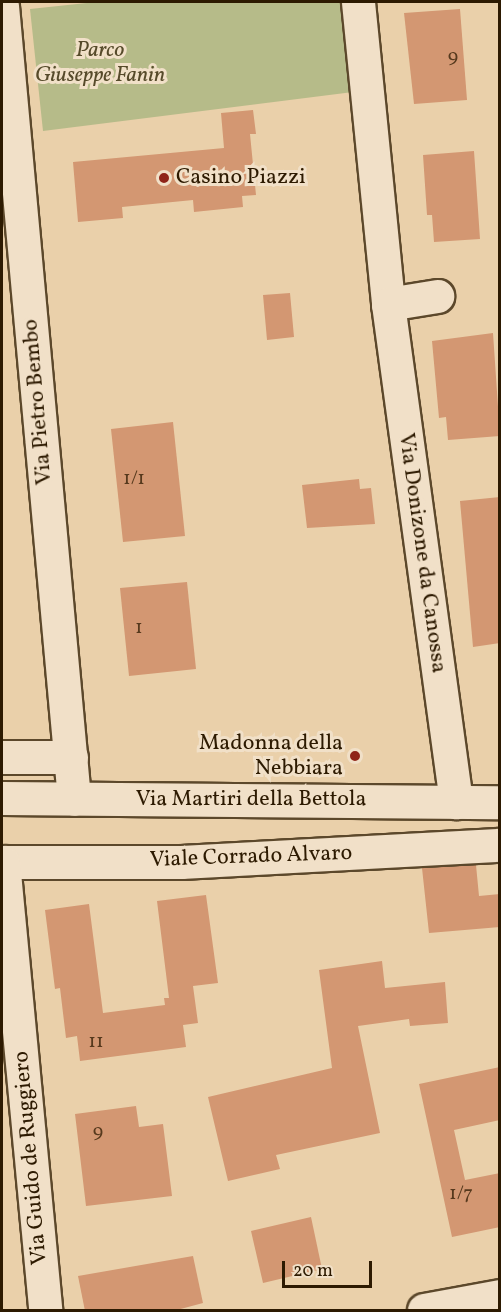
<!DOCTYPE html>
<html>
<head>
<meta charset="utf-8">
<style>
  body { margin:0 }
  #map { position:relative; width:501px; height:1312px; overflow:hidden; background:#ead0aa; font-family:Vollkorn,serif }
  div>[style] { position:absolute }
  .green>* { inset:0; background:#b6bb89 }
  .building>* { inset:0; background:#d39772 }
  .roads { filter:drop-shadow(2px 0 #5c482b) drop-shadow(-2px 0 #5c482b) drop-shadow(0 2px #5c482b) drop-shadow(0 -2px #5c482b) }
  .minor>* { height:33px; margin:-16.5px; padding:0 16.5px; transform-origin:16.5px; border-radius:16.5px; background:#f1e0c8 }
  .secondary>* { height:33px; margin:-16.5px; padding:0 16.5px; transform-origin:16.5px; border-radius:16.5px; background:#f1e0c8 }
  .dots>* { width:16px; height:16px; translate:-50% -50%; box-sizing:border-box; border:3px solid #f1e0c8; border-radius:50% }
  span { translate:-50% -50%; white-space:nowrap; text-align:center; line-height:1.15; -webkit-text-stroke:6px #f1e0c8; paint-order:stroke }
  .number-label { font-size:20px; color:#56391d }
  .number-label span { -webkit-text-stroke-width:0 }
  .park-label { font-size:22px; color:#564a2a; font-style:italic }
  .poi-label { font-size:22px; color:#2d1a01 }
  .left { translate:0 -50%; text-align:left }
  .right { translate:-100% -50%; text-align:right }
  .street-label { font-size:22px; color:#2d1a01 }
  .frame { position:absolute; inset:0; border:3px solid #2d1a01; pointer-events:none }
  .scale { position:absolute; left:282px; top:1261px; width:90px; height:27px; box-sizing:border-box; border:3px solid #2d1a01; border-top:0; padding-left:8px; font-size:18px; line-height:21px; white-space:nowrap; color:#2d1a01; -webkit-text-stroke:4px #f1e0c8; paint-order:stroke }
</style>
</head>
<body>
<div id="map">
  <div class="green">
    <div style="clip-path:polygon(96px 2px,344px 2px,353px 92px,43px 131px,30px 9px)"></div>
  </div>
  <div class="building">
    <div style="clip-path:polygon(460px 9px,467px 100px,414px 104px,404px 13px)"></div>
    <div style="clip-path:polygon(253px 110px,256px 134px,250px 134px,256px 195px,242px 196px,243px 207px,194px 212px,193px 200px,122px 207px,123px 218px,78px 222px,73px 162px,224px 148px,221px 113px)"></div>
    <div style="clip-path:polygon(474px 151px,480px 239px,434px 242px,432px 215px,427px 215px,423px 155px)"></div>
    <div style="clip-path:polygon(290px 293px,294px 337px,267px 340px,263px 295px)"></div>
    <div style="clip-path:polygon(493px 333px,500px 436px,448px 440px,446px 417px,439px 418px,432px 341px)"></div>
    <div style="clip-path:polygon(173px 422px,185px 536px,123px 542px,111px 429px)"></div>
    <div style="clip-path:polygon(359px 479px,360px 489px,371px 488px,375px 524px,307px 528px,302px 485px)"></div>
    <div style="clip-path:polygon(500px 497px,500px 643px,473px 647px,460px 501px)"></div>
    <div style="clip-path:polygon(187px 582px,196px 669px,129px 676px,120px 588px)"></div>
    <div style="clip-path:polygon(476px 865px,479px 896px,500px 894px,500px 927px,429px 933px,422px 868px)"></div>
    <div style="clip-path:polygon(206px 895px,218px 983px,193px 986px,198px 1023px,183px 1025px,186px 1047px,80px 1061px,77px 1036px,66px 1038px,60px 988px,55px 989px,45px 910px,89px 904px,103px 1013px,165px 1005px,164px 998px,169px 998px,157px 901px)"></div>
    <div style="clip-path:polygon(382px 961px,385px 988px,445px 982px,448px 1023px,410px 1026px,409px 1019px,358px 1026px,380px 1133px,276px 1155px,280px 1169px,228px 1181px,208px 1097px,332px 1068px,319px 970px)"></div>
    <div style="clip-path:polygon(500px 1067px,500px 1120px,454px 1130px,465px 1180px,500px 1173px,500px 1227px,452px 1237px,419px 1084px)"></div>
    <div style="clip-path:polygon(136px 1106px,139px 1127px,163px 1124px,172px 1196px,86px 1206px,75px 1114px)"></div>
    <div style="clip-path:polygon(311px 1217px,322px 1269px,263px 1283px,251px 1231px)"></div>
    <div style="clip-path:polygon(193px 1256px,203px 1303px,173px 1311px,85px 1311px,78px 1276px)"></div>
  </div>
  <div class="roads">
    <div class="minor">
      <div style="left:358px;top:2px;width:303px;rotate:84.3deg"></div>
      <div style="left:388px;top:304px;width:503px;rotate:82.22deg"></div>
      <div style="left:2px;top:6px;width:796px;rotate:84.81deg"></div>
      <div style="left:388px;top:304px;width:50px;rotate:-9.3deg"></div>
      <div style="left:2px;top:757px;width:69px"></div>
      <div style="left:2px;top:862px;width:179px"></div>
      <div style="left:181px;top:862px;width:319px;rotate:-3.1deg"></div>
      <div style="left:3px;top:862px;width:450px;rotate:84.6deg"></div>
      <div style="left:424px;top:1310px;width:77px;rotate:-10.4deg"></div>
    </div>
    <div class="secondary">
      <div style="left:2px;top:798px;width:498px;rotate:0.5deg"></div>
    </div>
  </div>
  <div class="dots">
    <div style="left:164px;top:178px;background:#8f2418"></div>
    <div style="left:355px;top:756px;background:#8f2418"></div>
  </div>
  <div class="number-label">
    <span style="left:453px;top:57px">9</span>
    <span style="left:134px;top:479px">1/1</span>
    <span style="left:139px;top:628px">1</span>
    <span style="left:96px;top:1042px">11</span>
    <span style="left:98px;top:1132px">9</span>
    <span style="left:461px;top:1194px">1/7</span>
  </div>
  <div class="park-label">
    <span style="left:100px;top:63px">Parco<br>Giuseppe Fanin</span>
  </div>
  <div class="poi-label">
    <span class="left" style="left:176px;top:178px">Casino Piazzi</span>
    <span class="right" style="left:343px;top:756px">Madonna della<br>Nebbiara</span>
  </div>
  <div class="street-label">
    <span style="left:38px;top:402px;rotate:-95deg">Via Pietro Bembo</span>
    <span style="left:422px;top:553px;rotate:82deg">Via Donizone da Canossa</span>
    <span style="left:251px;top:800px">Via Martiri della Bettola</span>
    <span style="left:251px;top:857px;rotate:-2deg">Viale Corrado Alvaro</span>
    <span style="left:31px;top:1158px;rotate:-95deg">Via Guido de Ruggiero</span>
  </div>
  <div class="frame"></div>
  <div class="scale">20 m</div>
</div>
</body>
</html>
